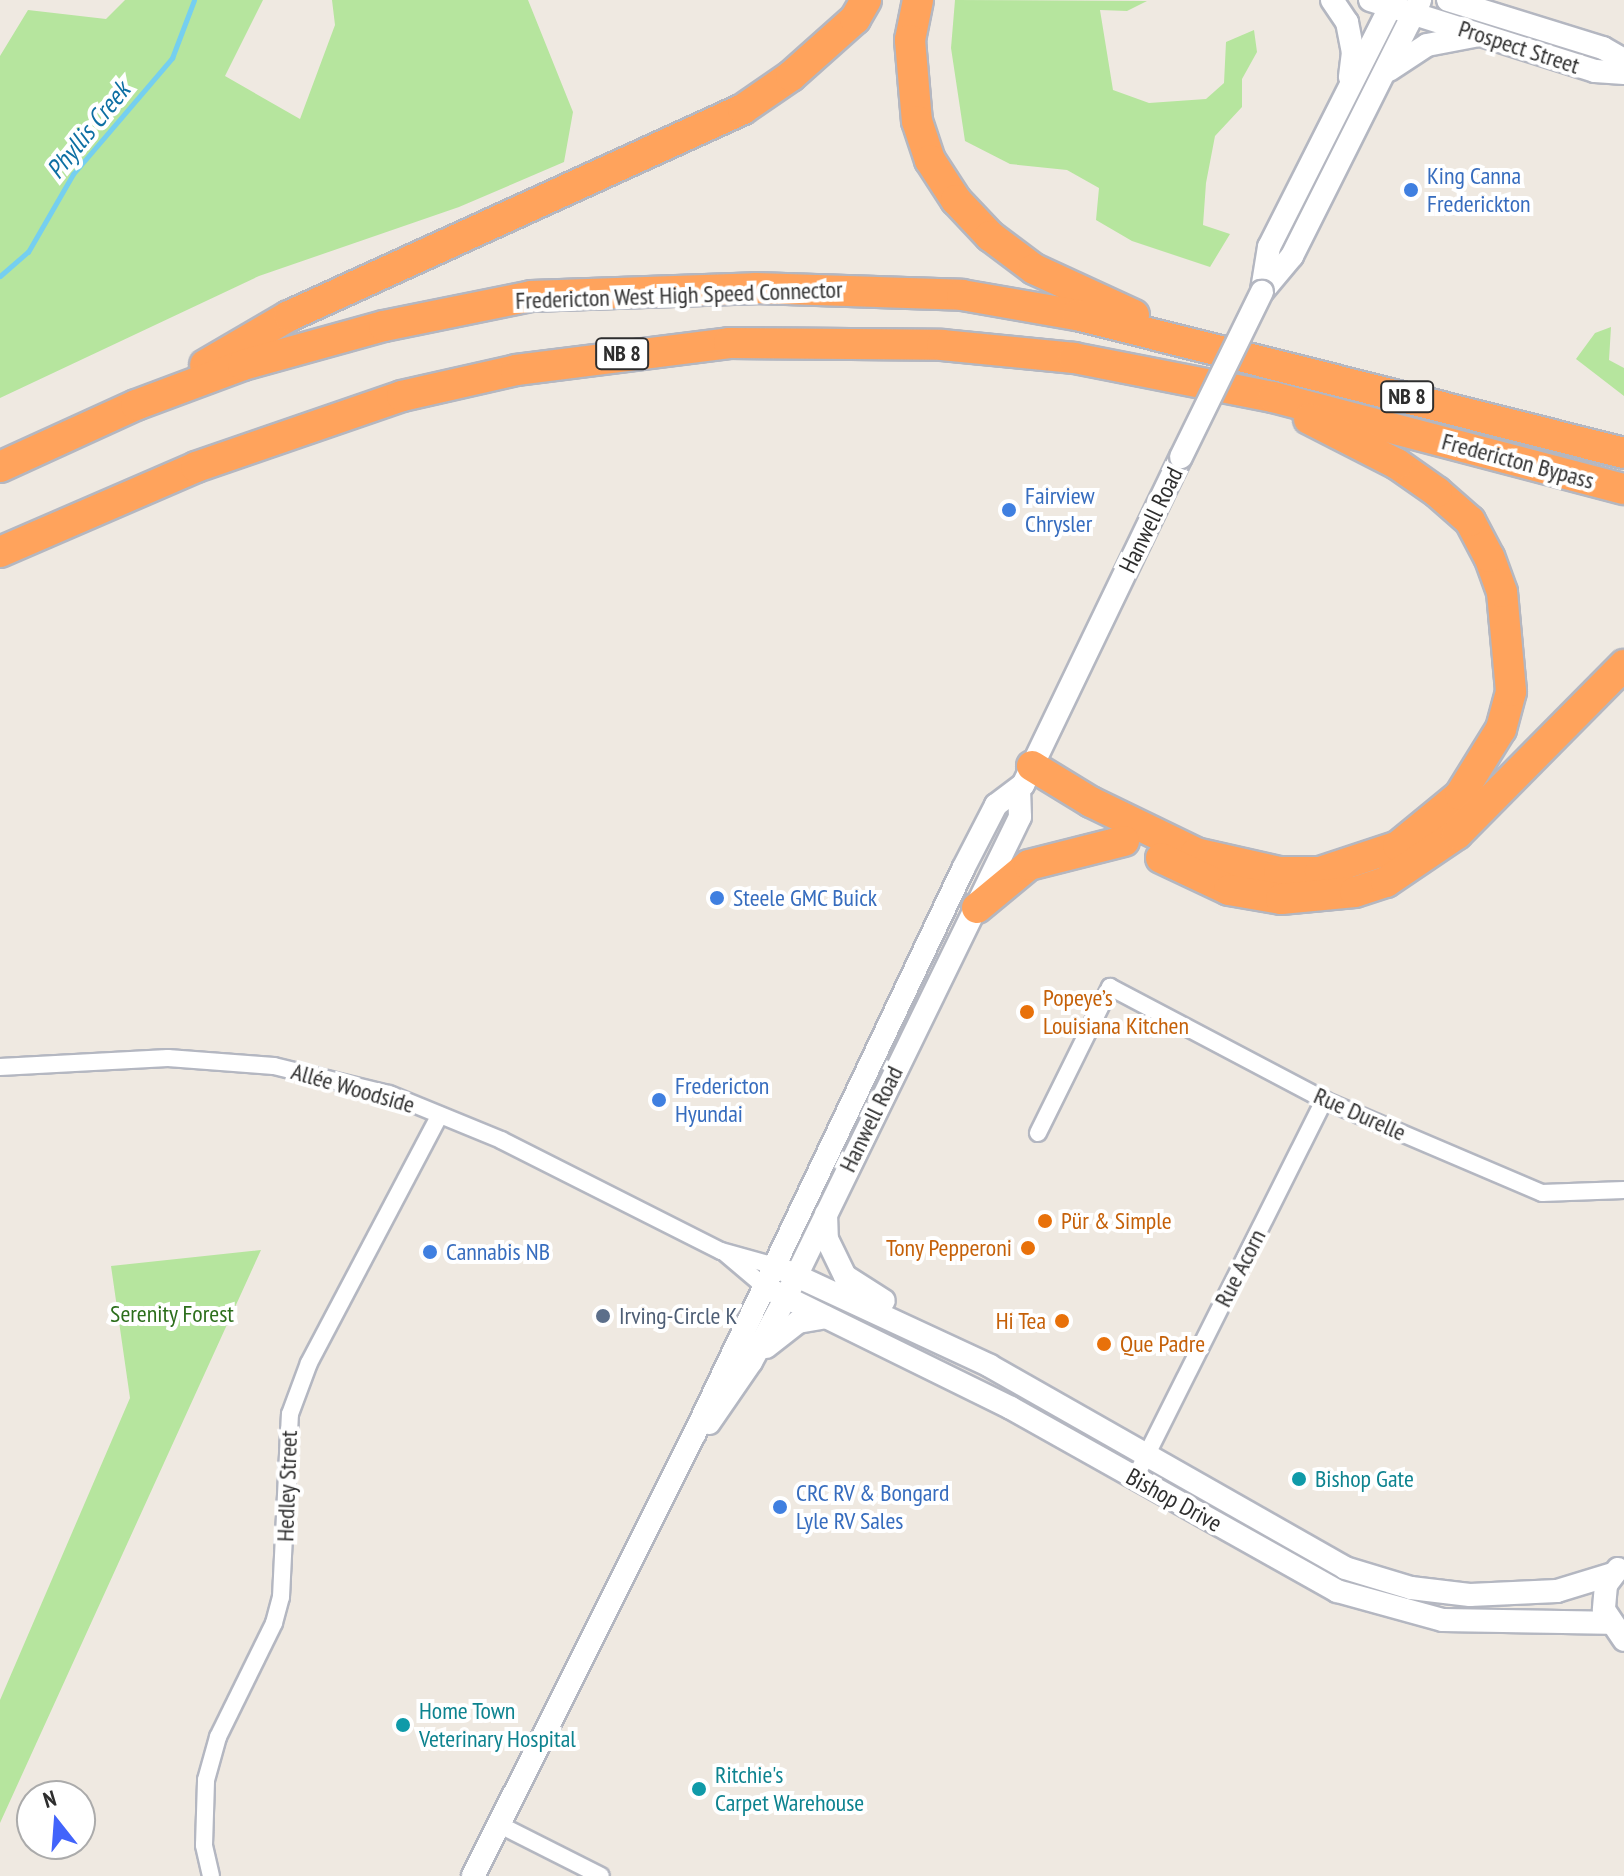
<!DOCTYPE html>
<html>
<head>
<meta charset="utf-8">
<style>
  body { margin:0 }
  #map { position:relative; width:1624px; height:1876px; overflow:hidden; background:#efe9e1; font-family:"PT Sans Narrow",sans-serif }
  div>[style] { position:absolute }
  .green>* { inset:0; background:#b6e59e }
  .stream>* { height:5px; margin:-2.5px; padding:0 2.5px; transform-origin:2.5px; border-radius:2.5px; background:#75cff0 }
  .roads { filter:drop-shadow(2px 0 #b4b7c1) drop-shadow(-2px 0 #b4b7c1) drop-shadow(0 2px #b4b7c1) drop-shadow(0 -2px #b4b7c1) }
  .street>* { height:16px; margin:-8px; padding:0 8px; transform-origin:8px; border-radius:8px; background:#fff }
  .secondary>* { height:22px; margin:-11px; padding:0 11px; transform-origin:11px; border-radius:11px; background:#fff }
  .highway>* { height:30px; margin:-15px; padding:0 15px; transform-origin:15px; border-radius:15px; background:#ffa35c }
  .bridges { filter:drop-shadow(2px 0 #b4b7c1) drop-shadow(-2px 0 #b4b7c1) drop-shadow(0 2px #b4b7c1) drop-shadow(0 -2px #b4b7c1) }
  .secondary-bridge>* { height:22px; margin:-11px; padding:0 11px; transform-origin:11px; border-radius:11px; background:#fff }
  .dots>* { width:22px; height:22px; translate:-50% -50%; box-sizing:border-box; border:4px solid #fff; border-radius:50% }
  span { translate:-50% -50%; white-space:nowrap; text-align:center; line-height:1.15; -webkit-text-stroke:8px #fff; paint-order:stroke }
  .shield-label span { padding:2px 6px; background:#fff; border:2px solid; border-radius:6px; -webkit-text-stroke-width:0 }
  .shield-label { font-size:22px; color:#2e2e2e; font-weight:700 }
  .street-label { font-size:24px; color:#2e2e2e }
  .shop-label { font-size:24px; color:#366cbe }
  .left { translate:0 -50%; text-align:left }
  .food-label { font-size:24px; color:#c56008 }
  .right { translate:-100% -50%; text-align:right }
  .park-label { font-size:24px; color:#2c6e1b }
  .service-label { font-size:24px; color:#4e5e75 }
  .culture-label { font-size:24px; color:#0d838f }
  .water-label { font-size:26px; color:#0d6fa3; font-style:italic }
  .north { position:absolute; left:16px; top:1780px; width:80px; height:80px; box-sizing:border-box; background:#fff; border:2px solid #ababab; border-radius:50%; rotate:343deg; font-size:22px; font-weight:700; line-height:32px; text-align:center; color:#2e2e2e }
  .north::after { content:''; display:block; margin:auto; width:28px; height:36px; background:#4264fb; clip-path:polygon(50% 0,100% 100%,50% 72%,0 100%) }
</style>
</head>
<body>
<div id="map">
  <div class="green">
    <div style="clip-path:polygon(125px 0,263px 0,225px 76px,300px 119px,335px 25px,332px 0,528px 0,573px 112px,564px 162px,459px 207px,259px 276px,0 398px,0 56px,28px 10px,106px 19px)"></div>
    <div style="clip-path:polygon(955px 0,1147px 1px,1127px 11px,1100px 10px,1113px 90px,1149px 103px,1206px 99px,1224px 83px,1226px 42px,1254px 30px,1257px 52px,1242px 79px,1242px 107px,1215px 136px,1206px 183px,1203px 225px,1230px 234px,1210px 267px,1132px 241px,1096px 220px,1099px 188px,1067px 170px,1010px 164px,965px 141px,951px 48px)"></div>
    <div style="clip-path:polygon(1611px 327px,1609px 360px,1624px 368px,1624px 396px,1576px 359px,1595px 333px)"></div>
    <div style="clip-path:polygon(261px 1250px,0 1823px,0 1700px,130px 1398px,111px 1266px)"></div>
  </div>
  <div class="stream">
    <div style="left:0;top:276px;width:37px;rotate:-41deg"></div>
    <div style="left:28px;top:252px;width:90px;rotate:-60deg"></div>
    <div style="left:73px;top:174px;width:153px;rotate:-49.5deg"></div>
    <div style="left:172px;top:58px;width:62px;rotate:-69.2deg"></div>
  </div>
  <div class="roads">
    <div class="street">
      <div style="left:0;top:1067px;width:168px;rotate:-3.1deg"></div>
      <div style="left:168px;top:1058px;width:106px;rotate:4.3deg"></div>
      <div style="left:274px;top:1066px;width:118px;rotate:13.7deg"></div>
      <div style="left:389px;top:1094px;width:121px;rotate:22.3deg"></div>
      <div style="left:501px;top:1140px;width:246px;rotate:26.8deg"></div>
      <div style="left:721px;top:1251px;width:56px;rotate:15.5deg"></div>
      <div style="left:1038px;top:1133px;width:163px;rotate:-63.7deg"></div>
      <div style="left:1110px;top:987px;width:242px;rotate:27.8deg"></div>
      <div style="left:1324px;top:1100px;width:237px;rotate:23.1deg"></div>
      <div style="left:1542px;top:1193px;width:82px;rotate:-2.1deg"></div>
      <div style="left:726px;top:1254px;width:51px;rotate:40.2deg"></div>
      <div style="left:1135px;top:1478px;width:423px;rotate:-63.4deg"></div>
      <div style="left:498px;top:1824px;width:115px;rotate:26.8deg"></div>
      <div style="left:211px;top:1876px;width:32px;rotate:-103deg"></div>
      <div style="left:204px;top:1845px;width:65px;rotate:-88.2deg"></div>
      <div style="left:206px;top:1780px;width:45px;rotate:-74.4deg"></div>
      <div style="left:218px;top:1737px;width:127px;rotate:-63.8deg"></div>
      <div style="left:274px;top:1623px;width:27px;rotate:-75deg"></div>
      <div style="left:281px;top:1597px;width:183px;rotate:-87.2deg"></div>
      <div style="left:290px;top:1414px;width:54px;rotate:-69.6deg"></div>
      <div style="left:309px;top:1363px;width:280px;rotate:-62.2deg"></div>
    </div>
    <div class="secondary">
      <div style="left:1332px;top:0;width:27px;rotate:56deg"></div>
      <div style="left:1347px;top:22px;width:31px;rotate:79deg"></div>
      <div style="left:1353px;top:52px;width:25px;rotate:97deg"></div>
      <div style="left:1370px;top:0;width:236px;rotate:17.5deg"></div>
      <div style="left:1595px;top:71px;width:29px;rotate:4deg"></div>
      <div style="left:1448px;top:0;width:162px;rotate:17.2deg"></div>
      <div style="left:1603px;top:48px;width:24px;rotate:30deg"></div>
      <div style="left:1389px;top:70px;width:45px;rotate:-33.3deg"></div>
      <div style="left:1427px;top:45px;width:48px;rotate:-10.8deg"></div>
      <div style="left:1262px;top:290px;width:44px;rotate:-80.8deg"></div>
      <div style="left:1269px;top:247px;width:277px;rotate:-63.2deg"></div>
      <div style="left:1262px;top:292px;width:47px;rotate:-50.2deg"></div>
      <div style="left:1292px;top:256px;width:286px;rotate:-63.4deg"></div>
      <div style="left:826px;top:1214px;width:25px;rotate:88deg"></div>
      <div style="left:827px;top:1239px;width:41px;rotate:64.1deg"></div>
      <div style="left:845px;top:1276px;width:46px;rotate:32.7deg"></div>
      <div style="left:775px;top:1266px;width:237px;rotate:24.9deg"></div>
      <div style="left:990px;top:1366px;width:408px;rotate:29.6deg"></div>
      <div style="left:1345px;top:1568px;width:69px;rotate:16.9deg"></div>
      <div style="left:1411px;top:1588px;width:59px;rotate:6.8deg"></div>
      <div style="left:1470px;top:1595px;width:87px;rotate:-2.6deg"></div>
      <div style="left:1557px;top:1591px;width:59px;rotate:-16.9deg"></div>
      <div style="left:765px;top:1287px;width:274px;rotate:26.2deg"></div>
      <div style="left:1011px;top:1408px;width:374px;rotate:29.3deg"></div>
      <div style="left:1337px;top:1591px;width:110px;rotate:15.3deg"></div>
      <div style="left:1443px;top:1620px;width:164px;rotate:1deg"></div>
      <div style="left:766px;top:1347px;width:41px;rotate:-38deg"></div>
      <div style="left:798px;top:1322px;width:28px;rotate:-10deg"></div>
      <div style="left:709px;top:1423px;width:74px;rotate:-55.5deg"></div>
      <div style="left:751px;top:1362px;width:74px;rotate:-61.7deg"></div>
      <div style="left:786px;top:1297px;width:534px;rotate:-64.01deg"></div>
      <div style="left:1020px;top:817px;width:25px;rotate:-92deg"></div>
      <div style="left:1618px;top:1569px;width:20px;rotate:127deg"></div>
      <div style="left:1606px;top:1585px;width:25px;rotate:95deg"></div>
      <div style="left:1604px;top:1610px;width:36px;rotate:56deg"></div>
      <div style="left:473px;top:1876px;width:496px;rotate:-63.4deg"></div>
      <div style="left:695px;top:1433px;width:624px;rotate:-64.58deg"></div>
      <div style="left:963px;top:869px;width:72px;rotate:-62.7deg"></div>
      <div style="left:996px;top:805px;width:34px;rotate:-37deg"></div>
      <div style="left:1023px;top:785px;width:364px;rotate:-64.3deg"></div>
    </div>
    <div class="highway">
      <div style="left:918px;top:0;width:41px;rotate:101.3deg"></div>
      <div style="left:910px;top:40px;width:81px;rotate:85.1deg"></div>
      <div style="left:917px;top:121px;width:41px;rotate:71.6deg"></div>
      <div style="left:930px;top:160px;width:48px;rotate:57deg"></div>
      <div style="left:956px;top:200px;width:50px;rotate:46.6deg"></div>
      <div style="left:990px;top:236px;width:55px;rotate:36.9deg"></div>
      <div style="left:1034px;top:269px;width:110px;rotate:24.7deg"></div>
      <div style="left:205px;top:365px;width:97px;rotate:-30.3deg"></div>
      <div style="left:289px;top:316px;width:499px;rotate:-24.5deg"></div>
      <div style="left:743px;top:109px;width:58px;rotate:-34.5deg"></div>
      <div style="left:791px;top:76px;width:86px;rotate:-41.7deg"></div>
      <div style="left:855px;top:19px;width:22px;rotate:-60deg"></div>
      <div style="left:0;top:467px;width:149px;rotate:-24.5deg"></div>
      <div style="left:136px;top:405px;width:114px;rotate:-20.5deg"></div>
      <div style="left:243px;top:365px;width:146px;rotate:-15.5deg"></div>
      <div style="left:384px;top:326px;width:150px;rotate:-11.5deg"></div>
      <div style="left:531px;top:296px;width:224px;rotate:-2deg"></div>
      <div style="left:755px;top:288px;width:207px;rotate:1.9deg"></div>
      <div style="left:962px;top:295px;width:117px;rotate:9.9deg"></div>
      <div style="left:1077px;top:315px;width:564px;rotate:14.16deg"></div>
      <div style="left:0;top:552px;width:214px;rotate:-23.4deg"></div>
      <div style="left:196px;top:467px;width:218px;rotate:-19deg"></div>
      <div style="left:402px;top:396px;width:117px;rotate:-12.8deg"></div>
      <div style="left:516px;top:370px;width:215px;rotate:-7.2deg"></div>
      <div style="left:729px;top:343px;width:213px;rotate:0.5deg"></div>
      <div style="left:942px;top:345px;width:133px;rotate:5.6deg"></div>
      <div style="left:1074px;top:358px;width:203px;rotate:11.1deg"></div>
      <div style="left:1273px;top:397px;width:363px;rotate:14.7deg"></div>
      <div style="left:1032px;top:766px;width:69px;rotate:31.4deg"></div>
      <div style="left:1091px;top:802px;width:117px;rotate:25.9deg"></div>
      <div style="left:1196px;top:853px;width:85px;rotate:12.9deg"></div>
      <div style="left:1279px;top:872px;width:41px"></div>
      <div style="left:1320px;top:872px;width:82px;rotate:-18.4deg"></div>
      <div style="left:1398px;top:846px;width:80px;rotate:-39.4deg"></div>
      <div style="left:1460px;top:795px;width:78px;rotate:-58.2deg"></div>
      <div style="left:1501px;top:729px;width:39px;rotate:-75deg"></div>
      <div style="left:1511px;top:691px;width:99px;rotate:-95.2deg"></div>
      <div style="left:1502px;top:592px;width:37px;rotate:-110deg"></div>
      <div style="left:1489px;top:557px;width:41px;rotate:-117.8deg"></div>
      <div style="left:1470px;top:521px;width:44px;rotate:-138.7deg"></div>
      <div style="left:1437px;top:492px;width:49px;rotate:-145deg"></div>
      <div style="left:1397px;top:464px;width:99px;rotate:-152.9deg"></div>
      <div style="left:1161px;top:858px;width:75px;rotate:25.2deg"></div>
      <div style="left:1229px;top:890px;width:53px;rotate:9.8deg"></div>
      <div style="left:1281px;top:899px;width:74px;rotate:-5.4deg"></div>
      <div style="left:1355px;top:892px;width:33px;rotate:-18deg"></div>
      <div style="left:1386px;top:882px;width:86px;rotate:-34.1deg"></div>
      <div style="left:1457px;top:834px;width:238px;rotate:-45.3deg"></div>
      <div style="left:977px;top:908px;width:67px;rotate:-39.6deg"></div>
      <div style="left:1029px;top:865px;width:98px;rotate:-14.2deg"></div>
    </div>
  </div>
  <div class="bridges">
    <div class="secondary-bridge">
      <div style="left:1181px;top:457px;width:184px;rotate:-63.9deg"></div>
    </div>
  </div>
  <div class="dots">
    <div style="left:1411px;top:190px;background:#3f7fe0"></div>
    <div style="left:1009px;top:510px;background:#3f7fe0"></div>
    <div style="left:717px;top:898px;background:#3f7fe0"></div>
    <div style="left:1027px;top:1012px;background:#e8710a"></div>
    <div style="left:659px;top:1100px;background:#3f7fe0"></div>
    <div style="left:1045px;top:1221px;background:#e8710a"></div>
    <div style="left:1028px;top:1248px;background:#e8710a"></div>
    <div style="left:430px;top:1252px;background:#3f7fe0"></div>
    <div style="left:603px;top:1316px;background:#5c6f8a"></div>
    <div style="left:1062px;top:1321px;background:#e8710a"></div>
    <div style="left:1104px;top:1344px;background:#e8710a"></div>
    <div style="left:1299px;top:1479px;background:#0f9aa8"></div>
    <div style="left:780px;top:1507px;background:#3f7fe0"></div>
    <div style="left:403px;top:1725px;background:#0f9aa8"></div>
    <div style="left:699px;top:1789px;background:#0f9aa8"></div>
  </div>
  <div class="shield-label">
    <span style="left:622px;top:354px">NB 8</span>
    <span style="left:1407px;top:397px">NB 8</span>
  </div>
  <div class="street-label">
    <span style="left:1519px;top:47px;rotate:18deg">Prospect Street</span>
    <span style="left:679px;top:295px;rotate:-2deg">Fredericton West High Speed Connector</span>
    <span style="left:1518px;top:461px;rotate:15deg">Fredericton Bypass</span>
    <span style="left:1151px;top:520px;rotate:-64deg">Hanwell Road</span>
    <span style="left:353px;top:1088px;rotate:16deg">Allée Woodside</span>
    <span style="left:1360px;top:1114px;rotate:24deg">Rue Durelle</span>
    <span style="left:871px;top:1119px;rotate:-64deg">Hanwell Road</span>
    <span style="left:1240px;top:1268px;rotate:-63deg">Rue Acorn</span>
    <span style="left:287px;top:1486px;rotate:-88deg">Hedley Street</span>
    <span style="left:1174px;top:1500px;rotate:29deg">Bishop Drive</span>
  </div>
  <div class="shop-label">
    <span class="left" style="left:1427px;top:190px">King Canna<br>Frederickton</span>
    <span class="left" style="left:1025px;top:510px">Fairview<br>Chrysler</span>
    <span class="left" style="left:733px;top:898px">Steele GMC Buick</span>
    <span class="left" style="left:675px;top:1100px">Fredericton<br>Hyundai</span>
    <span class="left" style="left:446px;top:1252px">Cannabis NB</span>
    <span class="left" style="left:796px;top:1507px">CRC RV &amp; Bongard<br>Lyle RV Sales</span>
  </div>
  <div class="food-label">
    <span class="left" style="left:1043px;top:1012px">Popeye’s<br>Louisiana Kitchen</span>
    <span class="left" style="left:1061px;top:1221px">Pür &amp; Simple</span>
    <span class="right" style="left:1012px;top:1248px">Tony Pepperoni</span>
    <span class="right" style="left:1046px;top:1321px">Hi Tea</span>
    <span class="left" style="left:1120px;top:1344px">Que Padre</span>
  </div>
  <div class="park-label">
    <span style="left:172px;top:1314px">Serenity Forest</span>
  </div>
  <div class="service-label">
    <span class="left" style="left:619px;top:1316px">Irving-Circle K</span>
  </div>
  <div class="culture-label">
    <span class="left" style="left:1315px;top:1479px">Bishop Gate</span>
    <span class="left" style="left:419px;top:1725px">Home Town<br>Veterinary Hospital</span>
    <span class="left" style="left:715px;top:1789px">Ritchie's<br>Carpet Warehouse</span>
  </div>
  <div class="water-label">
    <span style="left:88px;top:130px;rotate:-51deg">Phyllis Creek</span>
  </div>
  <div class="north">N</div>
</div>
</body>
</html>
